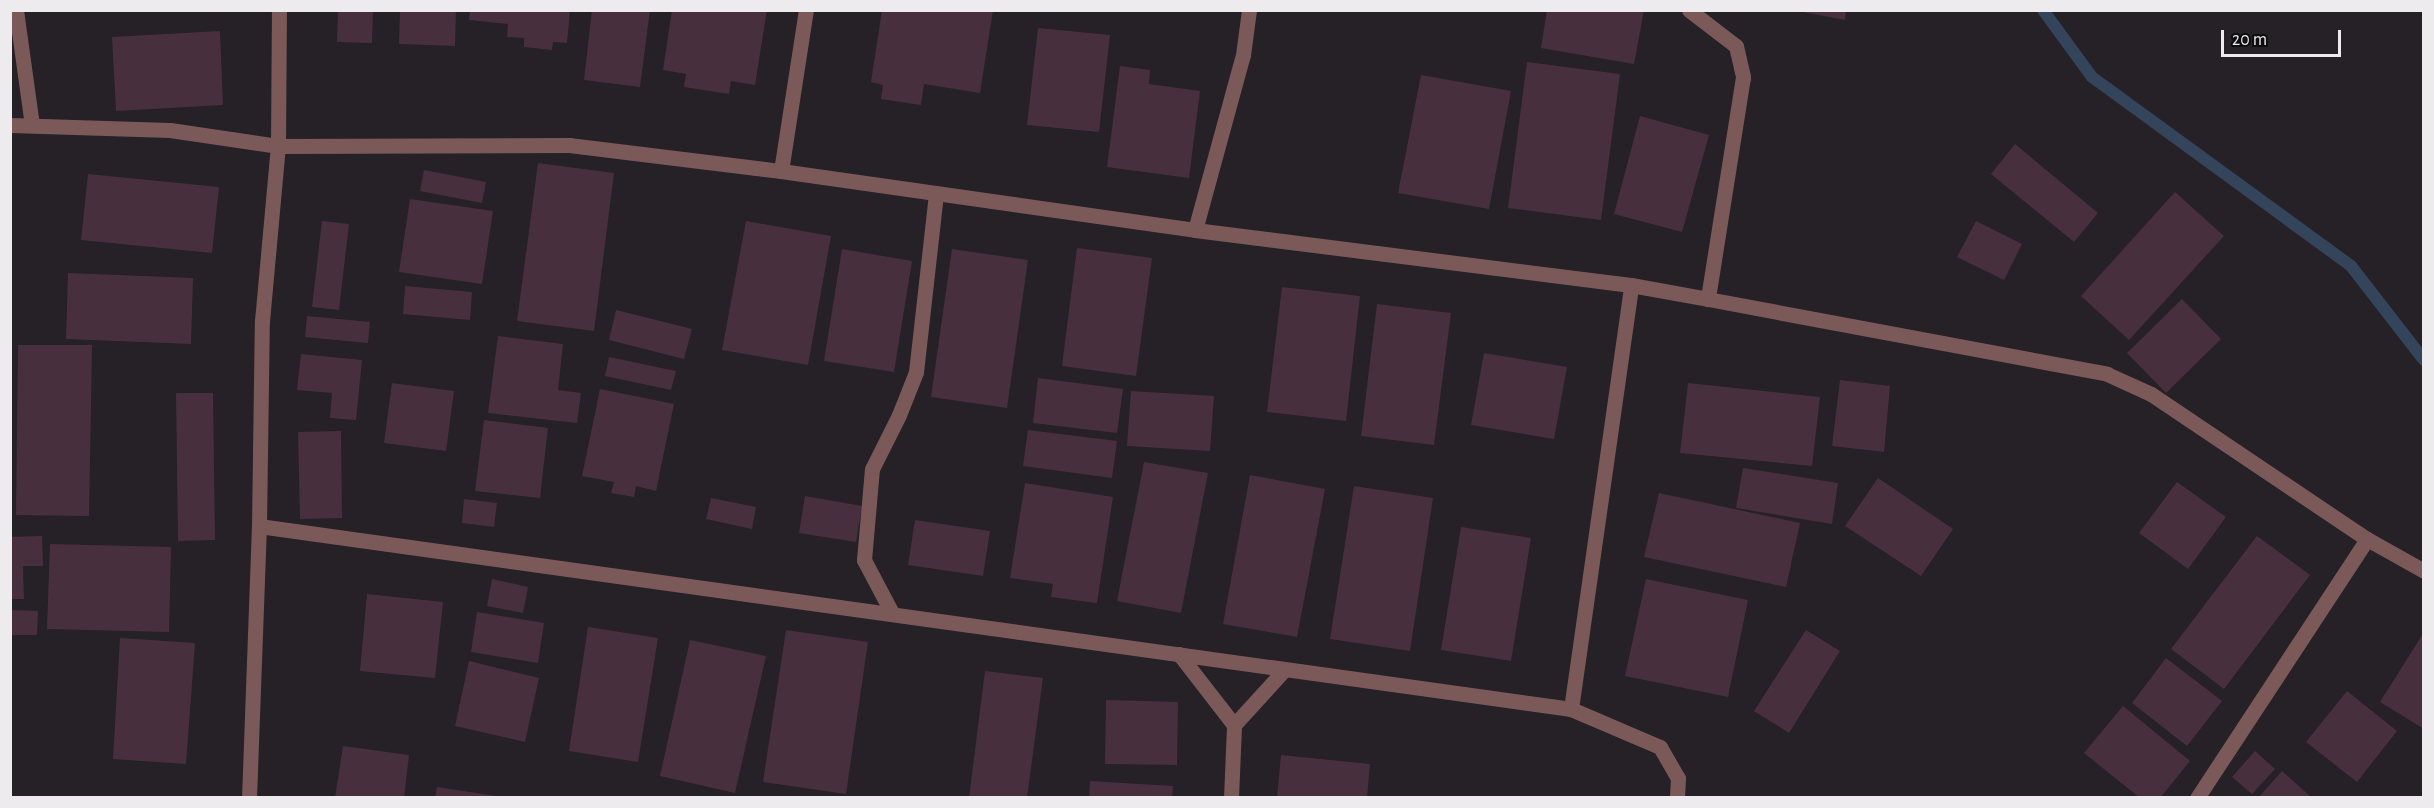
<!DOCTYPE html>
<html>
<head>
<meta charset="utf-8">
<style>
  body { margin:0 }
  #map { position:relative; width:2434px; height:808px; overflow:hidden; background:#252126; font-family:"Alegreya Sans",sans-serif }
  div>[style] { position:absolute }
  .stream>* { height:12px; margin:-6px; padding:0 6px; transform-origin:6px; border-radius:6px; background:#34445a }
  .building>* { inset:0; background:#482f3d }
  .minor>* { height:15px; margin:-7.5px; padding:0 7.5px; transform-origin:7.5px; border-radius:7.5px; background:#7c5959 }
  span { translate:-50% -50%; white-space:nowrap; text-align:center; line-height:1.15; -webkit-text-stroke:6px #0d0b0e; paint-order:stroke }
  .frame { position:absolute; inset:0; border:12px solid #eeebef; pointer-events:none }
  .scale { position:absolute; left:2221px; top:30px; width:120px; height:27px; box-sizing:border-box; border:3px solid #eeebef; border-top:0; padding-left:8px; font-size:18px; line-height:21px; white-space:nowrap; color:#eeebef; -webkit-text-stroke:4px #0d0b0e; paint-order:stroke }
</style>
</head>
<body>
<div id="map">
  <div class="stream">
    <div style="left:2043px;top:10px;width:83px;rotate:53.8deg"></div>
    <div style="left:2092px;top:77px;width:321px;rotate:36.1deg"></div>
    <div style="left:2351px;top:266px;width:119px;rotate:52.2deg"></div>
  </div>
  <div class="building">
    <div style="clip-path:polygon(338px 10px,373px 10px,372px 43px,337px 42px)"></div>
    <div style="clip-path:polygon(400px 10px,456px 10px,455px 46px,399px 44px)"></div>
    <div style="clip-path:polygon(470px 10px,570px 10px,567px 43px,553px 42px,552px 50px,524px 47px,524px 38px,507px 37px,508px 24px,469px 20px)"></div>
    <div style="clip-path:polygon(592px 10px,650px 10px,640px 87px,584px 80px)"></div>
    <div style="clip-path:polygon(672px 10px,767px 10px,755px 85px,731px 81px,729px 94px,684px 87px,686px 74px,663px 70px)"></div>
    <div style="clip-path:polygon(882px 10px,993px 10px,980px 93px,924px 84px,921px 105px,881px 99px,883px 85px,871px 82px)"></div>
    <div style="clip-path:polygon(1547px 10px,1644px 10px,1634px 64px,1541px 48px)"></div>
    <div style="clip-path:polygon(1793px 10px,1846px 10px,1845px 20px)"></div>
    <div style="clip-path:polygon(1038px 28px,1110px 35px,1099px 132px,1027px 125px)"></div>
    <div style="clip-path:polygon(220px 31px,223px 105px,116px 111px,112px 37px)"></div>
    <div style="clip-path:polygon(1527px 62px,1620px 74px,1601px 220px,1508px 208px)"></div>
    <div style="clip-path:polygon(1120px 66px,1150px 70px,1149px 84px,1200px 91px,1189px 178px,1107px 167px)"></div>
    <div style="clip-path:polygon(1421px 75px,1511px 91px,1489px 209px,1398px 193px)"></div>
    <div style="clip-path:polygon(1640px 116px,1709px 135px,1682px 232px,1614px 214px)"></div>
    <div style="clip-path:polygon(2015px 144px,2098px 213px,2074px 242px,1991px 174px)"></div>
    <div style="clip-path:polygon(538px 163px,614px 173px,594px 331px,517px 321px)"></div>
    <div style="clip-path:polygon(424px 170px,486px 182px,482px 203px,420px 191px)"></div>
    <div style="clip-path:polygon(88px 174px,219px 187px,212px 253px,81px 240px)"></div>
    <div style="clip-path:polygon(2175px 192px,2224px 236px,2129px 340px,2081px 296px)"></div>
    <div style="clip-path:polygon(410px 199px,493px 211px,482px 284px,399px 272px)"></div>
    <div style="clip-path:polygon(322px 221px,349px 224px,339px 310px,312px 307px)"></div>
    <div style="clip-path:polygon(746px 221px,831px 236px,808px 365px,722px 350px)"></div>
    <div style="clip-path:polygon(1976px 221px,2022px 244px,2004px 280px,1957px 257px)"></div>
    <div style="clip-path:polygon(1077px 248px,1152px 258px,1136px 376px,1062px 366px)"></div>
    <div style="clip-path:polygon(842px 249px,912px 261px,894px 372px,824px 361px)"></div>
    <div style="clip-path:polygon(952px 249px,1028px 260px,1007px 408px,931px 397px)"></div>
    <div style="clip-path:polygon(68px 273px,193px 278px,191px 344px,66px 339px)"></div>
    <div style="clip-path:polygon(405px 286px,472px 292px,470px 320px,403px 314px)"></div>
    <div style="clip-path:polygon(1282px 287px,1360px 296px,1346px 421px,1267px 412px)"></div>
    <div style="clip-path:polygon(2182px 299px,2221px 339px,2166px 393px,2127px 353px)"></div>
    <div style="clip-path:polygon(1377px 304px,1451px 313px,1434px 445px,1361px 436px)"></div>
    <div style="clip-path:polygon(616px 310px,692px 329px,684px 359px,609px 340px)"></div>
    <div style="clip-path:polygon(307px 316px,370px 322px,368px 343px,305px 337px)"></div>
    <div style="clip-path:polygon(498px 336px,563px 344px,558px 390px,581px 393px,577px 423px,488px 413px)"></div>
    <div style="clip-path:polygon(18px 345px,92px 345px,89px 516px,16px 515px)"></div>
    <div style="clip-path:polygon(1484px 353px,1567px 367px,1554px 439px,1471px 425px)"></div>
    <div style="clip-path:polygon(301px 354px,362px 360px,356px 420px,330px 418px,332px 393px,297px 390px)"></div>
    <div style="clip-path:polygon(609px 357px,676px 371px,671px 390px,605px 376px)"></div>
    <div style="clip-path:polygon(1038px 378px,1123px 389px,1117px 433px,1033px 423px)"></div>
    <div style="clip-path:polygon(1840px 380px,1890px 386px,1884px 452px,1832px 446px)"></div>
    <div style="clip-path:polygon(392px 383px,454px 391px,446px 451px,384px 443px)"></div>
    <div style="clip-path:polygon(1688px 383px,1820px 397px,1812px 466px,1680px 453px)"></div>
    <div style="clip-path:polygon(600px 389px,674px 404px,656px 491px,636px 486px,634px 497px,611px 493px,614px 482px,582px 476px)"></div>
    <div style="clip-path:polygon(1131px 391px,1214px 396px,1210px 451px,1127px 446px)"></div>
    <div style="clip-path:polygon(176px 393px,213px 393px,215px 540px,178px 541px)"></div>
    <div style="clip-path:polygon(484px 420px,548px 428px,540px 498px,475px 491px)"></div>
    <div style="clip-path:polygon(1028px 430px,1117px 441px,1112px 478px,1023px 466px)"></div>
    <div style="clip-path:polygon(341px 431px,342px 518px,300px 519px,298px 432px)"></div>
    <div style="clip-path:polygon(1144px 462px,1208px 473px,1181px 613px,1117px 601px)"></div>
    <div style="clip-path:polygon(1743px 468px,1838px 483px,1832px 524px,1736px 508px)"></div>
    <div style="clip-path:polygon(1250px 475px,1325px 489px,1297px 637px,1223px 624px)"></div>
    <div style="clip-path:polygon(1878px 478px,1953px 529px,1921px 576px,1845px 526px)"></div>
    <div style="clip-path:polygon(2177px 482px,2226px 517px,2188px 569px,2139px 533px)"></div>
    <div style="clip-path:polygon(1025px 483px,1113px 497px,1097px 603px,1051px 597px,1053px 584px,1010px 578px)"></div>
    <div style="clip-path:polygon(1354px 486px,1433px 498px,1410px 651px,1330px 639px)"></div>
    <div style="clip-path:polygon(1659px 493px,1800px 523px,1786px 587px,1644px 557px)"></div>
    <div style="clip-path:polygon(805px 496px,862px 506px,856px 542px,799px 533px)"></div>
    <div style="clip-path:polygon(711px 498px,756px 507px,752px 529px,706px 519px)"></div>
    <div style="clip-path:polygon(464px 499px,497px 503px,494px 527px,462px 523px)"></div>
    <div style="clip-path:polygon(915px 520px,990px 531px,983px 576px,908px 565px)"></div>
    <div style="clip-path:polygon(1461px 527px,1531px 538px,1511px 661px,1441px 650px)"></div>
    <div style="clip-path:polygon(42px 536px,43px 566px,23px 566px,24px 599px,10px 599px,10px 537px)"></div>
    <div style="clip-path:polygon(2257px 536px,2310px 575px,2224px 689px,2171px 649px)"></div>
    <div style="clip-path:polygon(50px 544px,171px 547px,169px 632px,47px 629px)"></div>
    <div style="clip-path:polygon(492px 579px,528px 587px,523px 613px,487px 606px)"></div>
    <div style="clip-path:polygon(1646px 579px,1748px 600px,1728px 697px,1625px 676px)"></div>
    <div style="clip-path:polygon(367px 594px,443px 602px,435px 678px,360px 671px)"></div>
    <div style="clip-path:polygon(10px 610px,38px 611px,37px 635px,10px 635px)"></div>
    <div style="clip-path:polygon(477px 612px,544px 623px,538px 663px,471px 652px)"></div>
    <div style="clip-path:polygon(588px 627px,658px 638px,638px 762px,569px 751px)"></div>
    <div style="clip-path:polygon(786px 630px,868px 642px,846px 794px,763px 782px)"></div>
    <div style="clip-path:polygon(1806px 630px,1840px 651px,1789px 733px,1754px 711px)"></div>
    <div style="clip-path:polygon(2424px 632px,2424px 729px,2380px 702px)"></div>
    <div style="clip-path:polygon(120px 638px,195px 643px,186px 764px,113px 759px)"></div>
    <div style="clip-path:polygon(690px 640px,766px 656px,735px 793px,660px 776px)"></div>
    <div style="clip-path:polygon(2166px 658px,2222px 701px,2187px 746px,2132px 703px)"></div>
    <div style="clip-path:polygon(469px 661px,539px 678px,525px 742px,455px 726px)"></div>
    <div style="clip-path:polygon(985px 671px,1043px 678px,1027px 798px,969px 798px)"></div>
    <div style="clip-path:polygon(2347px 691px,2397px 731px,2357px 782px,2306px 742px)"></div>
    <div style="clip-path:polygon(1106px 700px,1178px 702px,1177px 765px,1105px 764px)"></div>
    <div style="clip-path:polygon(2123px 706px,2190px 761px,2160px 798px,2140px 798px,2084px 753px)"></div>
    <div style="clip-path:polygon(343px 746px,409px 755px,404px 798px,335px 798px)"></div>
    <div style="clip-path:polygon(2255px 751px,2275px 769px,2252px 794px,2232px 777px)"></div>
    <div style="clip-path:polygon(1281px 755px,1370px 764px,1367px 798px,1277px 798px)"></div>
    <div style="clip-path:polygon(2282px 771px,2312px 798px,2258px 798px)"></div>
    <div style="clip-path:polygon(1090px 781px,1173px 786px,1172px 798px,1089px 798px)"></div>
    <div style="clip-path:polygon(437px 787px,496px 796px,496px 798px,435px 798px)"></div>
  </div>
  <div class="minor">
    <div style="left:16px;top:10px;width:116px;rotate:82.1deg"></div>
    <div style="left:1689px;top:10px;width:59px;rotate:37.5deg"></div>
    <div style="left:1736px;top:46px;width:32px;rotate:77deg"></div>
    <div style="left:1743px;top:77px;width:225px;rotate:99deg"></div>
    <div style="left:10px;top:125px;width:160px;rotate:1.8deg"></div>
    <div style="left:170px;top:130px;width:109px;rotate:8.4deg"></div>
    <div style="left:278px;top:146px;width:291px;rotate:-0.2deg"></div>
    <div style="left:569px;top:145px;width:214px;rotate:7deg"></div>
    <div style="left:781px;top:171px;width:418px;rotate:8.1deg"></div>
    <div style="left:1195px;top:230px;width:439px;rotate:7.2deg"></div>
    <div style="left:1631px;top:285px;width:78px;rotate:10.3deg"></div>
    <div style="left:1708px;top:299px;width:406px;rotate:10.6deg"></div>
    <div style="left:2107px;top:374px;width:48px;rotate:24.4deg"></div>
    <div style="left:2151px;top:394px;width:260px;rotate:33.9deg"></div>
    <div style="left:2367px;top:539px;width:65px;rotate:29.3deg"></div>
    <div style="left:781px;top:171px;width:163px;rotate:-81.2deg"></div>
    <div style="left:1195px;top:230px;width:181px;rotate:-74.7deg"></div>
    <div style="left:1243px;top:55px;width:45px;rotate:-82.4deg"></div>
    <div style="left:259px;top:526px;width:1325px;rotate:7.94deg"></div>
    <div style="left:1571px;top:709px;width:97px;rotate:23.1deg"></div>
    <div style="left:1660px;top:747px;width:36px;rotate:60deg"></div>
    <div style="left:1678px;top:778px;width:20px;rotate:93deg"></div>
    <div style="left:892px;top:613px;width:60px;rotate:-117.8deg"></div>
    <div style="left:864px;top:560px;width:91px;rotate:-85deg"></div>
    <div style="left:872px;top:469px;width:60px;rotate:-63.4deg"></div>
    <div style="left:899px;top:415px;width:46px;rotate:-68.4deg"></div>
    <div style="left:916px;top:372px;width:180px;rotate:-83.6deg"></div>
    <div style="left:1179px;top:654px;width:90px;rotate:52.2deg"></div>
    <div style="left:1571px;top:709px;width:428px;rotate:-81.9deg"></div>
    <div style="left:249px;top:798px;width:272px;rotate:-87.9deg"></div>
    <div style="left:259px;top:526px;width:205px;rotate:-89.2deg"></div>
    <div style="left:262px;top:321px;width:176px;rotate:-84.8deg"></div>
    <div style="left:278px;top:146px;width:136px;rotate:-89.6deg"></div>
    <div style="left:1231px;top:798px;width:73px;rotate:-87.6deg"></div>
    <div style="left:1234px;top:725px;width:74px;rotate:-47.7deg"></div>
    <div style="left:2197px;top:798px;width:310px;rotate:-56.7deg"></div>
  </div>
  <div class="frame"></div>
  <div class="scale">20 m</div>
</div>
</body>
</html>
